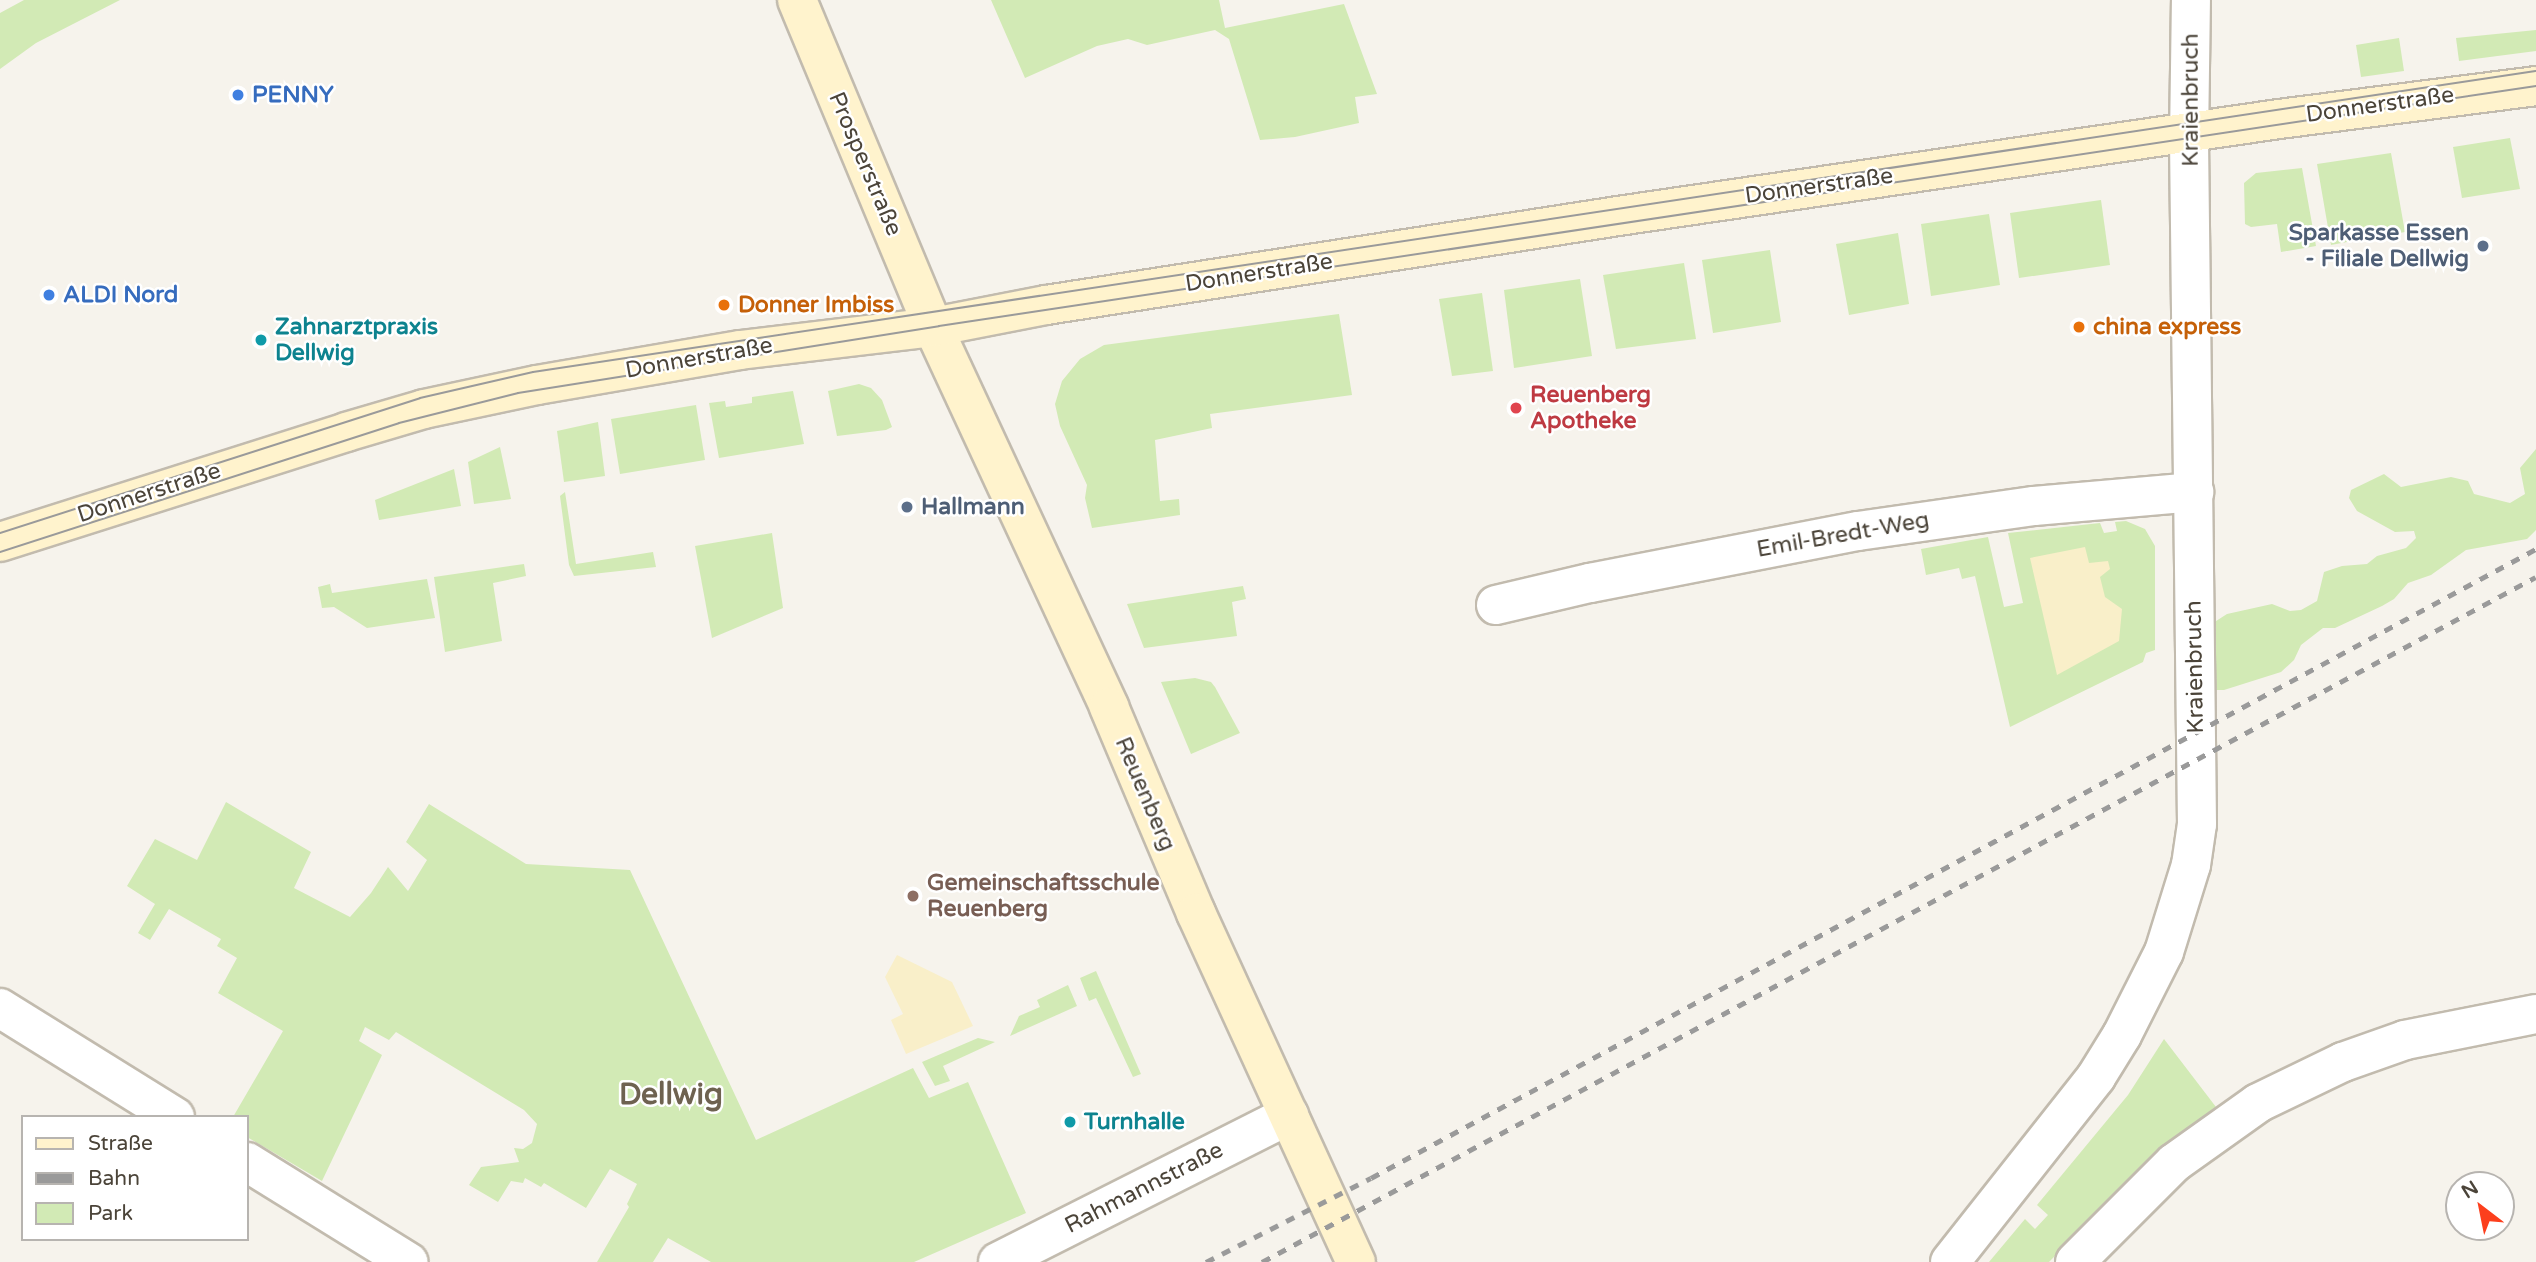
<!DOCTYPE html>
<html>
<head>
<meta charset="utf-8">
<style>
  body { margin:0 }
  #map { position:relative; width:2536px; height:1262px; overflow:hidden; background:#f6f3ec; font-family:"Varela Round",sans-serif }
  div>[style] { position:absolute }
  .green>* { inset:0; background:#d2eab5 }
  .sand>* { inset:0; background:#f9efc9 }
  .roads { filter:drop-shadow(2px 0 #c2bbae) drop-shadow(-2px 0 #c2bbae) drop-shadow(0 2px #c2bbae) drop-shadow(0 -2px #c2bbae) }
  .minor>* { height:38px; margin:-19px; padding:0 19px; transform-origin:19px; border-radius:19px; background:#fff }
  .secondary>* { height:38px; margin:-19px; padding:0 19px; transform-origin:19px; border-radius:19px; background:#fff3cd }
  .tram>* { height:2px; margin:-1px; padding:0 1px; transform-origin:1px; border-radius:1px; background:#9a9a9a }
  .rail>* { height:5px; margin-top:-2.5px; transform-origin:0; background:repeating-linear-gradient(90deg,#9a9a9a 0 9px,transparent 0 18px) }
  .dots>* { width:19px; height:19px; translate:-50% -50%; box-sizing:border-box; border:4px solid #fff; border-radius:50% }
  span { translate:-50% -50%; white-space:nowrap; text-align:center; line-height:1.15; -webkit-text-stroke:5px #fff; paint-order:stroke }
  .shop-label { font-size:23px; color:#366cbe; font-weight:700 }
  .left { translate:0 -50%; text-align:left }
  .street-label { font-size:23px; color:#4b4439 }
  .service-label { font-size:23px; color:#4e5e75; font-weight:700 }
  .right { translate:-100% -50%; text-align:right }
  .food-label { font-size:23px; color:#c56008; font-weight:700 }
  .culture-label { font-size:23px; color:#0d838f; font-weight:700 }
  .health-label { font-size:23px; color:#be3a42; font-weight:700 }
  .education-label { font-size:23px; color:#785e54; font-weight:700 }
  .district-label { font-size:30px; color:#6e6250; font-weight:700 }
  .legend { position:absolute; left:21px; top:1115px; width:228px; height:126px; box-sizing:border-box; background:#fff; border:2px solid #b7b4b0; margin:0; padding:9px 12px; list-style:none; font-size:21px; color:#4b4439 }
  .legend li { display:flex; align-items:center; gap:14px; height:35px }
  .legend b { width:35px; border:2px solid #b7b4b0 }
  .north { position:absolute; left:2445px; top:1171px; width:70px; height:70px; box-sizing:border-box; background:#fff; border:2px solid #b7b4b0; border-radius:50%; rotate:328deg; font-size:19px; font-weight:700; line-height:28px; text-align:center; color:#4b4439 }
  .north::after { content:''; display:block; margin:auto; width:24px; height:32px; background:#fc3f1d; clip-path:polygon(50% 0,100% 100%,50% 72%,0 100%) }
</style>
</head>
<body>
<div id="map">
  <div class="green">
    <div style="clip-path:polygon(24px 0,120px 0,36px 43px,0 69px,0 13px)"></div>
    <div style="clip-path:polygon(991px 0,1219px 0,1225px 28px,1344px 4px,1377px 94px,1355px 97px,1359px 123px,1295px 137px,1260px 140px,1229px 39px,1215px 30px,1147px 45px,1128px 39px,1097px 46px,1025px 78px)"></div>
    <div style="clip-path:polygon(2536px 30px,2536px 51px,2459px 61px,2456px 38px)"></div>
    <div style="clip-path:polygon(2399px 38px,2404px 71px,2361px 77px,2356px 45px)"></div>
    <div style="clip-path:polygon(2510px 138px,2520px 189px,2462px 198px,2453px 147px)"></div>
    <div style="clip-path:polygon(2391px 153px,2405px 232px,2383px 236px,2383px 239px,2371px 241px,2368px 238px,2331px 245px,2317px 164px)"></div>
    <div style="clip-path:polygon(2302px 168px,2316px 246px,2281px 252px,2277px 224px,2251px 227px,2245px 224px,2244px 183px,2256px 173px)"></div>
    <div style="clip-path:polygon(2101px 200px,2110px 265px,2019px 278px,2010px 213px)"></div>
    <div style="clip-path:polygon(1989px 214px,2000px 285px,1931px 296px,1921px 224px)"></div>
    <div style="clip-path:polygon(1898px 233px,1909px 304px,1849px 315px,1836px 244px)"></div>
    <div style="clip-path:polygon(1770px 250px,1781px 322px,1713px 333px,1702px 260px)"></div>
    <div style="clip-path:polygon(1684px 263px,1696px 339px,1616px 349px,1603px 275px)"></div>
    <div style="clip-path:polygon(1580px 279px,1592px 356px,1514px 368px,1504px 290px)"></div>
    <div style="clip-path:polygon(1482px 293px,1493px 371px,1452px 376px,1439px 299px)"></div>
    <div style="clip-path:polygon(1339px 314px,1352px 395px,1210px 414px,1212px 428px,1155px 440px,1160px 501px,1179px 499px,1180px 515px,1092px 528px,1085px 498px,1087px 485px,1060px 426px,1055px 404px,1062px 381px,1080px 359px,1104px 345px)"></div>
    <div style="clip-path:polygon(859px 384px,871px 388px,882px 400px,892px 427px,886px 430px,837px 436px,828px 391px)"></div>
    <div style="clip-path:polygon(793px 391px,804px 444px,719px 458px,709px 403px,725px 401px,726px 407px,752px 403px,752px 397px)"></div>
    <div style="clip-path:polygon(696px 405px,705px 460px,620px 474px,611px 419px)"></div>
    <div style="clip-path:polygon(598px 422px,605px 476px,564px 482px,557px 431px)"></div>
    <div style="clip-path:polygon(500px 447px,511px 499px,474px 504px,468px 462px)"></div>
    <div style="clip-path:polygon(2536px 449px,2536px 530px,2527px 539px,2466px 550px,2431px 575px,2408px 583px,2394px 599px,2382px 606px,2335px 628px,2323px 628px,2301px 645px,2294px 660px,2281px 672px,2224px 690px,2212px 690px,2213px 623px,2227px 614px,2272px 604px,2290px 611px,2301px 610px,2317px 601px,2324px 572px,2342px 566px,2367px 564px,2377px 556px,2406px 548px,2416px 538px,2414px 531px,2395px 532px,2357px 511px,2349px 498px,2351px 490px,2384px 474px,2401px 487px,2451px 477px,2468px 481px,2474px 494px,2510px 503px,2525px 494px,2520px 468px)"></div>
    <div style="clip-path:polygon(454px 469px,461px 506px,379px 520px,375px 500px)"></div>
    <div style="clip-path:polygon(565px 492px,576px 564px,653px 552px,656px 567px,574px 576px,569px 565px,560px 496px)"></div>
    <div style="clip-path:polygon(2126px 521px,2145px 529px,2155px 546px,2155px 650px,2146px 653px,2143px 662px,2010px 727px,1975px 576px,1962px 579px,1959px 568px,1926px 575px,1921px 549px,1988px 537px,2004px 607px,2023px 603px,2008px 533px,2100px 523px,2104px 533px,2117px 531px,2115px 522px)"></div>
    <div style="clip-path:polygon(772px 533px,783px 608px,712px 638px,695px 546px)"></div>
    <div style="clip-path:polygon(524px 564px,526px 576px,493px 583px,502px 641px,445px 652px,434px 577px)"></div>
    <div style="clip-path:polygon(427px 579px,435px 618px,367px 628px,334px 607px,322px 608px,318px 587px,330px 584px,332px 593px)"></div>
    <div style="clip-path:polygon(1243px 586px,1246px 599px,1232px 602px,1237px 636px,1144px 648px,1127px 604px)"></div>
    <div style="clip-path:polygon(1195px 678px,1211px 682px,1215px 687px,1240px 733px,1191px 754px,1161px 682px)"></div>
    <div style="clip-path:polygon(226px 802px,311px 852px,294px 888px,350px 917px,371px 893px,388px 867px,408px 891px,427px 860px,406px 842px,429px 804px,526px 864px,630px 870px,756px 1140px,913px 1068px,929px 1098px,968px 1082px,1026px 1213px,914px 1262px,711px 1262px,668px 1238px,653px 1262px,597px 1262px,629px 1207px,627px 1204px,637px 1184px,610px 1169px,586px 1208px,544px 1183px,541px 1187px,525px 1178px,523px 1183px,511px 1181px,498px 1202px,469px 1185px,481px 1167px,519px 1162px,514px 1148px,523px 1149px,532px 1143px,537px 1124px,524px 1110px,396px 1032px,389px 1040px,365px 1027px,359px 1041px,382px 1055px,322px 1181px,247px 1137px,247px 1117px,233px 1117px,283px 1031px,218px 993px,237px 958px,217px 946px,221px 939px,169px 909px,150px 940px,138px 933px,155px 904px,127px 886px,155px 839px,197px 860px)"></div>
    <div style="clip-path:polygon(1096px 971px,1141px 1074px,1133px 1077px,1096px 998px,1089px 1001px,1080px 978px)"></div>
    <div style="clip-path:polygon(1068px 985px,1077px 1006px,1010px 1036px,1019px 1016px,1040px 1007px,1037px 1000px)"></div>
    <div style="clip-path:polygon(978px 1038px,995px 1042px,943px 1066px,950px 1081px,935px 1086px,922px 1062px)"></div>
    <div style="clip-path:polygon(2164px 1039px,2216px 1107px,2141px 1168px,2049px 1262px,1989px 1262px,2025px 1219px,2035px 1229px,2048px 1215px,2037px 1205px,2128px 1095px)"></div>
  </div>
  <div class="sand">
    <div style="clip-path:polygon(2085px 547px,2089px 563px,2108px 561px,2110px 569px,2100px 577px,2105px 597px,2122px 609px,2119px 641px,2057px 675px,2030px 558px)"></div>
    <div style="clip-path:polygon(897px 955px,952px 982px,973px 1026px,906px 1054px,891px 1020px,903px 1014px,885px 977px)"></div>
  </div>
  <div class="roads">
    <div class="minor">
      <div style="left:1496px;top:605px;width:97px;rotate:-13.2deg"></div>
      <div style="left:1590px;top:583px;width:273px;rotate:-11deg"></div>
      <div style="left:1858px;top:531px;width:178px;rotate:-8.1deg"></div>
      <div style="left:2034px;top:506px;width:161px;rotate:-5deg"></div>
      <div style="left:0;top:1008px;width:206px;rotate:31.9deg"></div>
      <div style="left:247px;top:1162px;width:190px;rotate:31.8deg"></div>
      <div style="left:998px;top:1262px;width:326px;rotate:-26.8deg"></div>
      <div style="left:1950px;top:1262px;width:236px;rotate:-51.7deg"></div>
      <div style="left:2096px;top:1077px;width:49px;rotate:-58.2deg"></div>
      <div style="left:2122px;top:1035px;width:93px;rotate:-63.2deg"></div>
      <div style="left:2164px;top:952px;width:91px;rotate:-72.8deg"></div>
      <div style="left:2191px;top:865px;width:41px;rotate:-81.7deg"></div>
      <div style="left:2197px;top:824px;width:684px;rotate:-90.67deg"></div>
      <div style="left:2189px;top:140px;width:140px;rotate:-89.2deg"></div>
      <div style="left:2075px;top:1262px;width:140px;rotate:-45deg"></div>
      <div style="left:2174px;top:1163px;width:103px;rotate:-35.5deg"></div>
      <div style="left:2258px;top:1103px;width:94px;rotate:-25.8deg"></div>
      <div style="left:2343px;top:1062px;width:66px;rotate:-19.5deg"></div>
      <div style="left:2405px;top:1040px;width:134px;rotate:-11.2deg"></div>
    </div>
    <div class="secondary">
      <div style="left:797px;top:0;width:354px;rotate:67.4deg"></div>
      <div style="left:933px;top:327px;width:419px;rotate:65.1deg"></div>
      <div style="left:1109px;top:707px;width:224px;rotate:67.1deg"></div>
      <div style="left:1196px;top:913px;width:384px;rotate:65.4deg"></div>
      <div style="left:0;top:542px;width:363px;rotate:-17.6deg"></div>
      <div style="left:346px;top:432px;width:81px;rotate:-16.4deg"></div>
      <div style="left:424px;top:409px;width:116px;rotate:-12deg"></div>
      <div style="left:537px;top:385px;width:206px;rotate:-9.8deg"></div>
      <div style="left:740px;top:350px;width:194px;rotate:-6.8deg"></div>
      <div style="left:933px;top:327px;width:115px;rotate:-11deg"></div>
      <div style="left:1046px;top:305px;width:579px;rotate:-8.84deg"></div>
      <div style="left:1618px;top:216px;width:668px;rotate:-8.35deg"></div>
      <div style="left:2279px;top:119px;width:259px;rotate:-7.3deg"></div>
    </div>
  </div>
  <div class="tram">
    <div style="left:0;top:533px;width:441px;rotate:-17.8deg"></div>
    <div style="left:420px;top:398px;width:116px;rotate:-13deg"></div>
    <div style="left:533px;top:372px;width:2025px;rotate:-8.55deg"></div>
    <div style="left:0;top:552px;width:419px;rotate:-17.9deg"></div>
    <div style="left:399px;top:423px;width:123px;rotate:-14.1deg"></div>
    <div style="left:518px;top:393px;width:426px;rotate:-9deg"></div>
    <div style="left:939px;top:326px;width:1615px;rotate:-8.55deg"></div>
  </div>
  <div class="rail">
    <div style="left:1206px;top:1262px;width:185px;rotate:-27deg"></div>
    <div style="left:1371px;top:1178px;width:1324px;rotate:-28.37deg"></div>
    <div style="left:1262px;top:1262px;width:1446px;rotate:-28.27deg"></div>
  </div>
  <div class="dots">
    <div style="left:238px;top:95px;background:#3f7fe0"></div>
    <div style="left:2483px;top:246px;background:#5c6f8a"></div>
    <div style="left:49px;top:295px;background:#3f7fe0"></div>
    <div style="left:724px;top:305px;background:#e8710a"></div>
    <div style="left:2079px;top:327px;background:#e8710a"></div>
    <div style="left:261px;top:340px;background:#0f9aa8"></div>
    <div style="left:1516px;top:408px;background:#e0444e"></div>
    <div style="left:907px;top:507px;background:#5c6f8a"></div>
    <div style="left:913px;top:896px;background:#8d6e63"></div>
    <div style="left:1070px;top:1122px;background:#0f9aa8"></div>
  </div>
  <div class="shop-label">
    <span class="left" style="left:252px;top:95px">PENNY</span>
    <span class="left" style="left:63px;top:295px">ALDI Nord</span>
  </div>
  <div class="street-label">
    <span style="left:2191px;top:100px;rotate:-90deg">Kraienbruch</span>
    <span style="left:2380px;top:105px;rotate:-8deg">Donnerstraße</span>
    <span style="left:865px;top:164px;rotate:67deg">Prosperstraße</span>
    <span style="left:1819px;top:186px;rotate:-8deg">Donnerstraße</span>
    <span style="left:1259px;top:273px;rotate:-9deg">Donnerstraße</span>
    <span style="left:699px;top:358px;rotate:-10deg">Donnerstraße</span>
    <span style="left:149px;top:493px;rotate:-18deg">Donnerstraße</span>
    <span style="left:1843px;top:535px;rotate:-10deg">Emil-Bredt-Weg</span>
    <span style="left:2195px;top:667px;rotate:-91deg">Kraienbruch</span>
    <span style="left:1145px;top:794px;rotate:67deg">Reuenberg</span>
    <span style="left:1144px;top:1188px;rotate:-27deg">Rahmannstraße</span>
  </div>
  <div class="service-label">
    <span class="right" style="left:2469px;top:246px">Sparkasse Essen<br>- Filiale Dellwig</span>
    <span class="left" style="left:921px;top:507px">Hallmann</span>
  </div>
  <div class="food-label">
    <span class="left" style="left:738px;top:305px">Donner Imbiss</span>
    <span class="left" style="left:2093px;top:327px">china express</span>
  </div>
  <div class="culture-label">
    <span class="left" style="left:275px;top:340px">Zahnarztpraxis<br>Dellwig</span>
    <span class="left" style="left:1084px;top:1122px">Turnhalle</span>
  </div>
  <div class="health-label">
    <span class="left" style="left:1530px;top:408px">Reuenberg<br>Apotheke</span>
  </div>
  <div class="education-label">
    <span class="left" style="left:927px;top:896px">Gemeinschaftsschule<br>Reuenberg</span>
  </div>
  <div class="district-label">
    <span style="left:671px;top:1095px">Dellwig</span>
  </div>
  <ul class="legend">
  <li><b style="height:9px;background:#fff3cd"></b>Straße</li>
  <li><b style="height:9px;background:#9a9a9a"></b>Bahn</li>
  <li><b style="height:19px;background:#d2eab5"></b>Park</li>
  </ul>
  <div class="north">N</div>
</div>
</body>
</html>
